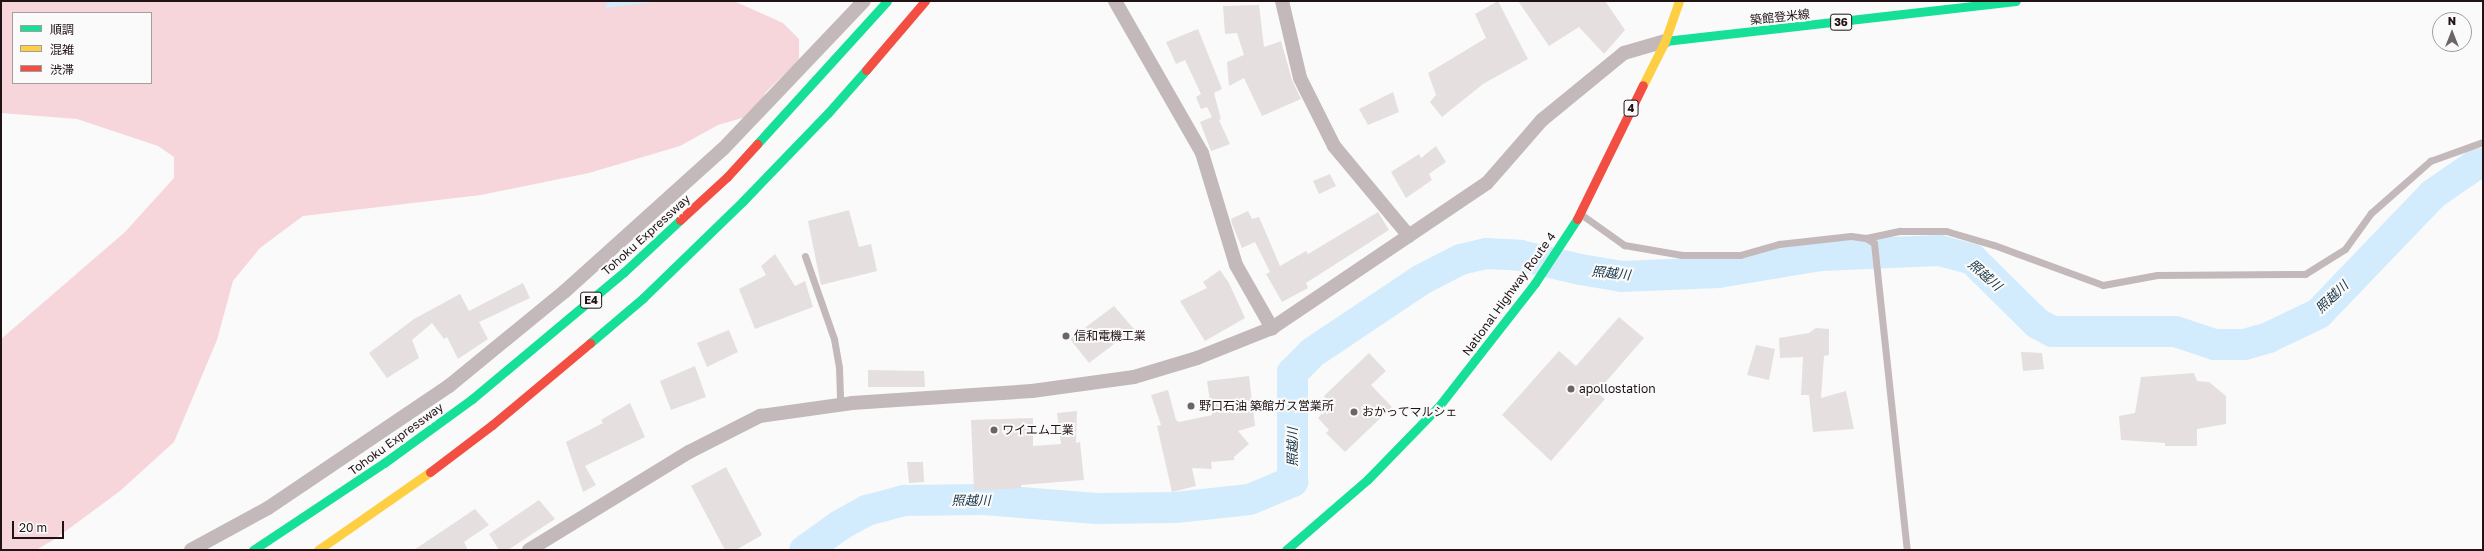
<!DOCTYPE html>
<html>
<head>
<meta charset="utf-8">
<style>
  body { margin:0 }
  #map { position:relative; width:2484px; height:551px; overflow:hidden; background:#fafafa; font-family:"Golos Text","Noto Sans JP",sans-serif }
  div>[style] { position:absolute }
  .green>* { inset:0; background:#f6d6da }
  .water>* { inset:0; background:#d2ecfd }
  .river>* { height:31px; margin:-15.5px; padding:0 15.5px; transform-origin:15.5px; border-radius:15.5px; background:#d2ecfd }
  .building>* { inset:0; background:#e6dfdf }
  .lane>* { height:7px; margin:-3.5px; padding:0 3.5px; transform-origin:3.5px; border-radius:3.5px; background:#c4b9ba }
  .street>* { height:14px; margin:-7px; padding:0 7px; transform-origin:7px; border-radius:7px; background:#c4b9ba }
  .fast>* { height:9px; margin:-4.5px; padding:0 4.5px; transform-origin:4.5px; border-radius:4.5px; background:#16e098 }
  .slow>* { height:9px; margin:-4.5px; padding:0 4.5px; transform-origin:4.5px; border-radius:4.5px; background:#ffcf43 }
  .jam>* { height:9px; margin:-4.5px; padding:0 4.5px; transform-origin:4.5px; border-radius:4.5px; background:#f24e42 }
  .dots>* { width:11px; height:11px; translate:-50% -50%; box-sizing:border-box; border:2px solid #fafafa; border-radius:50% }
  span { translate:-50% -50%; white-space:nowrap; text-align:center; line-height:1.15; -webkit-text-stroke:4px #fafafa; paint-order:stroke }
  .shield-label span { padding:1px 3px; background:#fafafa; border:1px solid; border-radius:3px; -webkit-text-stroke-width:0 }
  .shield-label { font-size:11px; color:#211315; font-weight:700 }
  .street-label { font-size:12px; color:#211315 }
  .poi-label { font-size:12px; color:#211315 }
  .left { translate:0 -50%; text-align:left }
  .water-label { font-size:13px; color:#133041; font-style:italic }
  .frame { position:absolute; inset:0; border:2px solid #211315; pointer-events:none }
  .legend { position:absolute; left:12px; top:12px; width:140px; height:72px; box-sizing:border-box; background:#fafafa; border:1px solid #a39e9e; margin:0; padding:5px 7px; list-style:none; font-size:12px; color:#211315 }
  .legend li { display:flex; align-items:center; gap:8px; height:20px }
  .legend b { width:20px; border:1px solid #a39e9e }
  .north { position:absolute; left:2432px; top:12px; width:40px; height:40px; box-sizing:border-box; background:#fafafa; border:1px solid #a39e9e; border-radius:50%; rotate:0deg; font-size:11px; font-weight:700; line-height:16px; text-align:center; color:#211315 }
  .north::after { content:''; display:block; margin:auto; width:14px; height:18px; background:#6d6465; clip-path:polygon(50% 0,100% 100%,50% 72%,0 100%) }
  .scale { position:absolute; left:12px; top:521px; width:52px; height:18px; box-sizing:border-box; border:2px solid #211315; border-top:0; padding-left:5px; font-size:12px; line-height:14px; white-space:nowrap; color:#211315; -webkit-text-stroke:3px #fafafa; paint-order:stroke }
</style>
</head>
<body>
<div id="map">
  <div class="green">
    <div style="clip-path:polygon(evenodd,1px 1px,734px 1px,783px 23px,799px 39px,799px 60px,766px 92px,756px 114px,718px 125px,680px 146px,589px 173px,481px 195px,303px 216px,260px 248px,233px 281px,217px 340px,174px 442px,120px 491px,55px 539px,36px 550px,1px 550px,1px 339px,125px 232px,174px 178px,174px 157px,158px 146px,77px 119px,1px 113px,1px 1px,13px 13px,151px 13px,151px 83px,13px 83px,13px 13px)"></div>
  </div>
  <div class="water">
    <div style="clip-path:polygon(608px 1px,663px 1px,605px 8px)"></div>
  </div>
  <div class="river">
    <div style="left:804px;top:550px;width:43px;rotate:-35.5deg"></div>
    <div style="left:839px;top:525px;width:31px;rotate:-29deg"></div>
    <div style="left:866px;top:510px;width:39px;rotate:-15deg"></div>
    <div style="left:904px;top:500px;width:79px;rotate:-0.7deg"></div>
    <div style="left:983px;top:499px;width:113px;rotate:4.6deg"></div>
    <div style="left:1096px;top:508px;width:79px;rotate:-0.7deg"></div>
    <div style="left:1175px;top:507px;width:74px;rotate:-6.2deg"></div>
    <div style="left:1249px;top:499px;width:47px;rotate:-22.7deg"></div>
    <div style="left:1292px;top:481px;width:109px;rotate:-90deg"></div>
    <div style="left:1292px;top:372px;width:28px;rotate:-45deg"></div>
    <div style="left:1312px;top:352px;width:131px;rotate:-33.8deg"></div>
    <div style="left:1421px;top:279px;width:44px;rotate:-27.1deg"></div>
    <div style="left:1460px;top:259px;width:27px;rotate:-13deg"></div>
    <div style="left:1486px;top:253px;width:34px;rotate:3deg"></div>
    <div style="left:1520px;top:255px;width:62px;rotate:13.1deg"></div>
    <div style="left:1580px;top:269px;width:42px;rotate:9.7deg"></div>
    <div style="left:1621px;top:276px;width:97px;rotate:-2.4deg"></div>
    <div style="left:1718px;top:272px;width:104px;rotate:-9.4deg"></div>
    <div style="left:1821px;top:255px;width:118px;rotate:-2.4deg"></div>
    <div style="left:1939px;top:250px;width:34px;rotate:15deg"></div>
    <div style="left:1972px;top:259px;width:91px;rotate:44.6deg"></div>
    <div style="left:2037px;top:323px;width:17px;rotate:28deg"></div>
    <div style="left:2052px;top:331px;width:123px"></div>
    <div style="left:2175px;top:331px;width:41px;rotate:18.4deg"></div>
    <div style="left:2214px;top:344px;width:30px"></div>
    <div style="left:2244px;top:344px;width:25px;rotate:-16deg"></div>
    <div style="left:2268px;top:337px;width:55px;rotate:-25.6deg"></div>
    <div style="left:2318px;top:313px;width:165px;rotate:-46.2deg"></div>
    <div style="left:2432px;top:194px;width:51px;rotate:-34.6deg"></div>
    <div style="left:2474px;top:165px;width:9px;rotate:-13deg"></div>
  </div>
  <div class="building">
    <div style="clip-path:polygon(1498px 1px,1528px 59px,1483px 84px,1442px 117px,1430px 102px,1436px 95px,1428px 73px,1486px 38px,1475px 14px)"></div>
    <div style="clip-path:polygon(1518px 1px,1605px 1px,1625px 30px,1604px 54px,1579px 27px,1549px 46px)"></div>
    <div style="clip-path:polygon(1259px 5px,1264px 47px,1281px 41px,1292px 80px,1301px 99px,1262px 116px,1244px 78px,1229px 86px,1227px 62px,1244px 55px,1237px 33px,1225px 34px,1223px 6px)"></div>
    <div style="clip-path:polygon(1198px 29px,1222px 89px,1214px 93px,1221px 119px,1219px 120px,1230px 144px,1211px 151px,1200px 122px,1212px 117px,1207px 107px,1201px 109px,1196px 97px,1201px 94px,1185px 60px,1176px 64px,1166px 42px)"></div>
    <div style="clip-path:polygon(1393px 92px,1399px 112px,1368px 125px,1359px 109px)"></div>
    <div style="clip-path:polygon(1436px 146px,1446px 162px,1429px 174px,1432px 180px,1406px 198px,1391px 172px,1419px 154px,1421px 158px)"></div>
    <div style="clip-path:polygon(1330px 174px,1336px 186px,1319px 194px,1313px 181px)"></div>
    <div style="clip-path:polygon(849px 210px,859px 247px,871px 244px,877px 271px,821px 285px,808px 221px)"></div>
    <div style="clip-path:polygon(1248px 211px,1252px 219px,1259px 217px,1280px 266px,1306px 251px,1308px 254px,1378px 212px,1389px 230px,1306px 283px,1308px 288px,1282px 302px,1266px 274px,1270px 272px,1255px 242px,1242px 248px,1232px 224px,1231px 219px)"></div>
    <div style="clip-path:polygon(775px 254px,795px 286px,805px 281px,813px 307px,755px 329px,739px 289px,766px 275px,761px 266px)"></div>
    <div style="clip-path:polygon(1220px 270px,1229px 283px,1245px 318px,1205px 341px,1180px 301px,1207px 288px,1203px 282px)"></div>
    <div style="clip-path:polygon(523px 283px,530px 298px,479px 322px,488px 339px,458px 359px,447px 337px,444px 339px,432px 323px,412px 340px,419px 358px,387px 378px,369px 353px,414px 319px,460px 294px,469px 311px)"></div>
    <div style="clip-path:polygon(1114px 306px,1134px 329px,1089px 363px,1070px 339px)"></div>
    <div style="clip-path:polygon(1619px 317px,1644px 338px,1597px 392px,1605px 399px,1551px 461px,1502px 415px,1559px 351px,1576px 366px)"></div>
    <div style="clip-path:polygon(1816px 328px,1829px 329px,1829px 355px,1824px 356px,1821px 398px,1846px 391px,1854px 429px,1813px 432px,1809px 395px,1801px 395px,1803px 357px,1780px 358px,1779px 338px,1809px 333px)"></div>
    <div style="clip-path:polygon(729px 330px,738px 352px,707px 367px,697px 343px)"></div>
    <div style="clip-path:polygon(1756px 345px,1775px 349px,1769px 380px,1747px 375px)"></div>
    <div style="clip-path:polygon(2021px 352px,2042px 353px,2044px 369px,2023px 371px)"></div>
    <div style="clip-path:polygon(1369px 353px,1386px 371px,1371px 385px,1392px 407px,1345px 452px,1326px 433px,1329px 430px,1318px 418px,1325px 410px,1320px 405px,1326px 399px,1324px 396px)"></div>
    <div style="clip-path:polygon(695px 366px,706px 397px,671px 410px,660px 381px)"></div>
    <div style="clip-path:polygon(868px 370px,924px 371px,925px 387px,868px 387px)"></div>
    <div style="clip-path:polygon(2194px 373px,2197px 381px,2209px 382px,2226px 396px,2226px 424px,2197px 429px,2197px 446px,2165px 446px,2165px 443px,2121px 440px,2119px 416px,2135px 413px,2141px 377px)"></div>
    <div style="clip-path:polygon(1249px 376px,1255px 426px,1238px 431px,1249px 444px,1234px 457px,1234px 460px,1211px 462px,1212px 469px,1192px 468px,1196px 486px,1172px 492px,1157px 426px,1161px 425px,1151px 395px,1168px 390px,1176px 420px,1179px 422px,1212px 415px,1207px 381px)"></div>
    <div style="clip-path:polygon(630px 403px,645px 437px,585px 466px,596px 485px,583px 492px,566px 442px,603px 423px,601px 420px)"></div>
    <div style="clip-path:polygon(1077px 411px,1076px 443px,1080px 442px,1084px 480px,1021px 485px,1021px 488px,974px 491px,971px 420px,1033px 418px,1033px 446px,1061px 444px,1057px 413px)"></div>
    <div style="clip-path:polygon(907px 462px,923px 462px,924px 482px,909px 483px)"></div>
    <div style="clip-path:polygon(726px 467px,762px 535px,736px 550px,725px 550px,691px 486px)"></div>
    <div style="clip-path:polygon(539px 500px,555px 519px,508px 550px,499px 550px,489px 534px)"></div>
    <div style="clip-path:polygon(475px 509px,489px 525px,464px 542px,468px 550px,414px 550px)"></div>
  </div>
  <div class="lane">
    <div style="left:1582px;top:215px;width:52px;rotate:35.5deg"></div>
    <div style="left:1624px;top:245px;width:59px;rotate:9.8deg"></div>
    <div style="left:1682px;top:255px;width:58px"></div>
    <div style="left:1740px;top:255px;width:41px;rotate:-15.8deg"></div>
    <div style="left:1779px;top:244px;width:72px;rotate:-6.3deg"></div>
    <div style="left:1851px;top:236px;width:15px;rotate:8deg"></div>
    <div style="left:1866px;top:238px;width:9px;rotate:32deg"></div>
    <div style="left:1874px;top:243px;width:309px;rotate:83.9deg"></div>
    <div style="left:1866px;top:238px;width:35px;rotate:-12deg"></div>
    <div style="left:1900px;top:231px;width:46px"></div>
    <div style="left:1946px;top:231px;width:50px;rotate:16.3deg"></div>
    <div style="left:1994px;top:245px;width:116px;rotate:20.2deg"></div>
    <div style="left:2103px;top:285px;width:55px;rotate:-10.5deg"></div>
    <div style="left:2157px;top:275px;width:148px;rotate:-0.4deg"></div>
    <div style="left:2305px;top:274px;width:47px;rotate:-32deg"></div>
    <div style="left:2345px;top:249px;width:44px;rotate:-54.2deg"></div>
    <div style="left:2371px;top:213px;width:79px;rotate:-41.4deg"></div>
    <div style="left:2430px;top:161px;width:56px;rotate:-19.7deg"></div>
    <div style="left:805px;top:256px;width:88px;rotate:70.7deg"></div>
    <div style="left:834px;top:339px;width:29px;rotate:80deg"></div>
    <div style="left:839px;top:368px;width:37px;rotate:88deg"></div>
  </div>
  <div class="street">
    <div style="left:1115px;top:1px;width:175px;rotate:60.2deg"></div>
    <div style="left:1202px;top:153px;width:117px;rotate:73.1deg"></div>
    <div style="left:1236px;top:265px;width:73px;rotate:60.3deg"></div>
    <div style="left:1282px;top:1px;width:79px;rotate:76.8deg"></div>
    <div style="left:1300px;top:78px;width:76px;rotate:63.4deg"></div>
    <div style="left:1334px;top:146px;width:117px;rotate:50.2deg"></div>
    <div style="left:191px;top:550px;width:88px;rotate:-28.6deg"></div>
    <div style="left:268px;top:508px;width:218px;rotate:-34deg"></div>
    <div style="left:449px;top:386px;width:149px;rotate:-39.3deg"></div>
    <div style="left:564px;top:292px;width:214px;rotate:-42deg"></div>
    <div style="left:723px;top:149px;width:204px;rotate:-46.4deg"></div>
    <div style="left:529px;top:550px;width:188px;rotate:-31.5deg"></div>
    <div style="left:689px;top:452px;width:80px;rotate:-26.9deg"></div>
    <div style="left:760px;top:416px;width:93px;rotate:-8deg"></div>
    <div style="left:852px;top:403px;width:180px;rotate:-3.8deg"></div>
    <div style="left:1032px;top:391px;width:103px;rotate:-7.8deg"></div>
    <div style="left:1134px;top:377px;width:66px;rotate:-16.8deg"></div>
    <div style="left:1197px;top:358px;width:81px;rotate:-21.8deg"></div>
    <div style="left:1272px;top:328px;width:259px;rotate:-34deg"></div>
    <div style="left:1487px;top:183px;width:84px;rotate:-48.9deg"></div>
    <div style="left:1542px;top:120px;width:106px;rotate:-39.3deg"></div>
    <div style="left:1624px;top:53px;width:43px;rotate:-16.3deg"></div>
  </div>
  <div class="fast">
    <div style="left:1665px;top:41px;width:353px;rotate:-6.5deg"></div>
    <div style="left:757px;top:144px;width:193px;rotate:-47.7deg"></div>
    <div style="left:590px;top:343px;width:70px;rotate:-40.3deg"></div>
    <div style="left:643px;top:298px;width:139px;rotate:-44.1deg"></div>
    <div style="left:743px;top:201px;width:122px;rotate:-46deg"></div>
    <div style="left:828px;top:113px;width:57px;rotate:-48.5deg"></div>
    <div style="left:253px;top:550px;width:157px;rotate:-33.6deg"></div>
    <div style="left:384px;top:463px;width:109px;rotate:-36deg"></div>
    <div style="left:472px;top:399px;width:198px;rotate:-39.9deg"></div>
    <div style="left:624px;top:272px;width:76px;rotate:-42.9deg"></div>
    <div style="left:1286px;top:550px;width:108px;rotate:-40.9deg"></div>
    <div style="left:1368px;top:479px;width:102px;rotate:-45.8deg"></div>
    <div style="left:1439px;top:406px;width:156px;rotate:-52deg"></div>
    <div style="left:1535px;top:283px;width:77px;rotate:-56.7deg"></div>
  </div>
  <div class="slow">
    <div style="left:1643px;top:85px;width:49px;rotate:-63.4deg"></div>
    <div style="left:1665px;top:41px;width:42px;rotate:-70.7deg"></div>
    <div style="left:318px;top:550px;width:136px;rotate:-34.9deg"></div>
  </div>
  <div class="jam">
    <div style="left:866px;top:70px;width:91px;rotate:-49.5deg"></div>
    <div style="left:1577px;top:219px;width:149px;rotate:-63.8deg"></div>
    <div style="left:680px;top:220px;width:64px;rotate:-42.5deg"></div>
    <div style="left:727px;top:177px;width:45px;rotate:-47.7deg"></div>
    <div style="left:430px;top:472px;width:78px;rotate:-37.2deg"></div>
    <div style="left:492px;top:425px;width:128px;rotate:-39.9deg"></div>
  </div>
  <div class="dots">
    <div style="left:1066px;top:336px;background:#6d6465"></div>
    <div style="left:1571px;top:389px;background:#6d6465"></div>
    <div style="left:1191px;top:406px;background:#6d6465"></div>
    <div style="left:1354px;top:412px;background:#6d6465"></div>
    <div style="left:994px;top:430px;background:#6d6465"></div>
  </div>
  <div class="shield-label">
    <span style="left:1841px;top:22px">36</span>
    <span style="left:1631px;top:108px">4</span>
    <span style="left:591px;top:300px">E4</span>
  </div>
  <div class="street-label">
    <span style="left:1780px;top:17px;rotate:-6deg">築館登米線</span>
    <span style="left:646px;top:235px;rotate:-42deg">Tohoku Expressway</span>
    <span style="left:1509px;top:294px;rotate:-54deg">National Highway Route 4</span>
    <span style="left:396px;top:439px;rotate:-36deg">Tohoku Expressway</span>
  </div>
  <div class="poi-label">
    <span class="left" style="left:1074px;top:336px">信和電機工業</span>
    <span class="left" style="left:1579px;top:389px">apollostation</span>
    <span class="left" style="left:1199px;top:406px">野口石油 築館ガス営業所</span>
    <span class="left" style="left:1362px;top:412px">おかってマルシェ</span>
    <span class="left" style="left:1002px;top:430px">ワイエム工業</span>
  </div>
  <div class="water-label">
    <span style="left:1611px;top:273px;rotate:6deg">照越川</span>
    <span style="left:1985px;top:275px;rotate:41deg">照越川</span>
    <span style="left:2332px;top:297px;rotate:-44deg">照越川</span>
    <span style="left:1292px;top:447px;rotate:-90deg">照越川</span>
    <span style="left:971px;top:500px">照越川</span>
  </div>
  <div class="frame"></div>
  <ul class="legend">
  <li><b style="height:5px;background:#16e098"></b>順調</li>
  <li><b style="height:5px;background:#ffcf43"></b>混雑</li>
  <li><b style="height:5px;background:#f24e42"></b>渋滞</li>
  </ul>
  <div class="north">N</div>
  <div class="scale">20 m</div>
</div>
</body>
</html>
